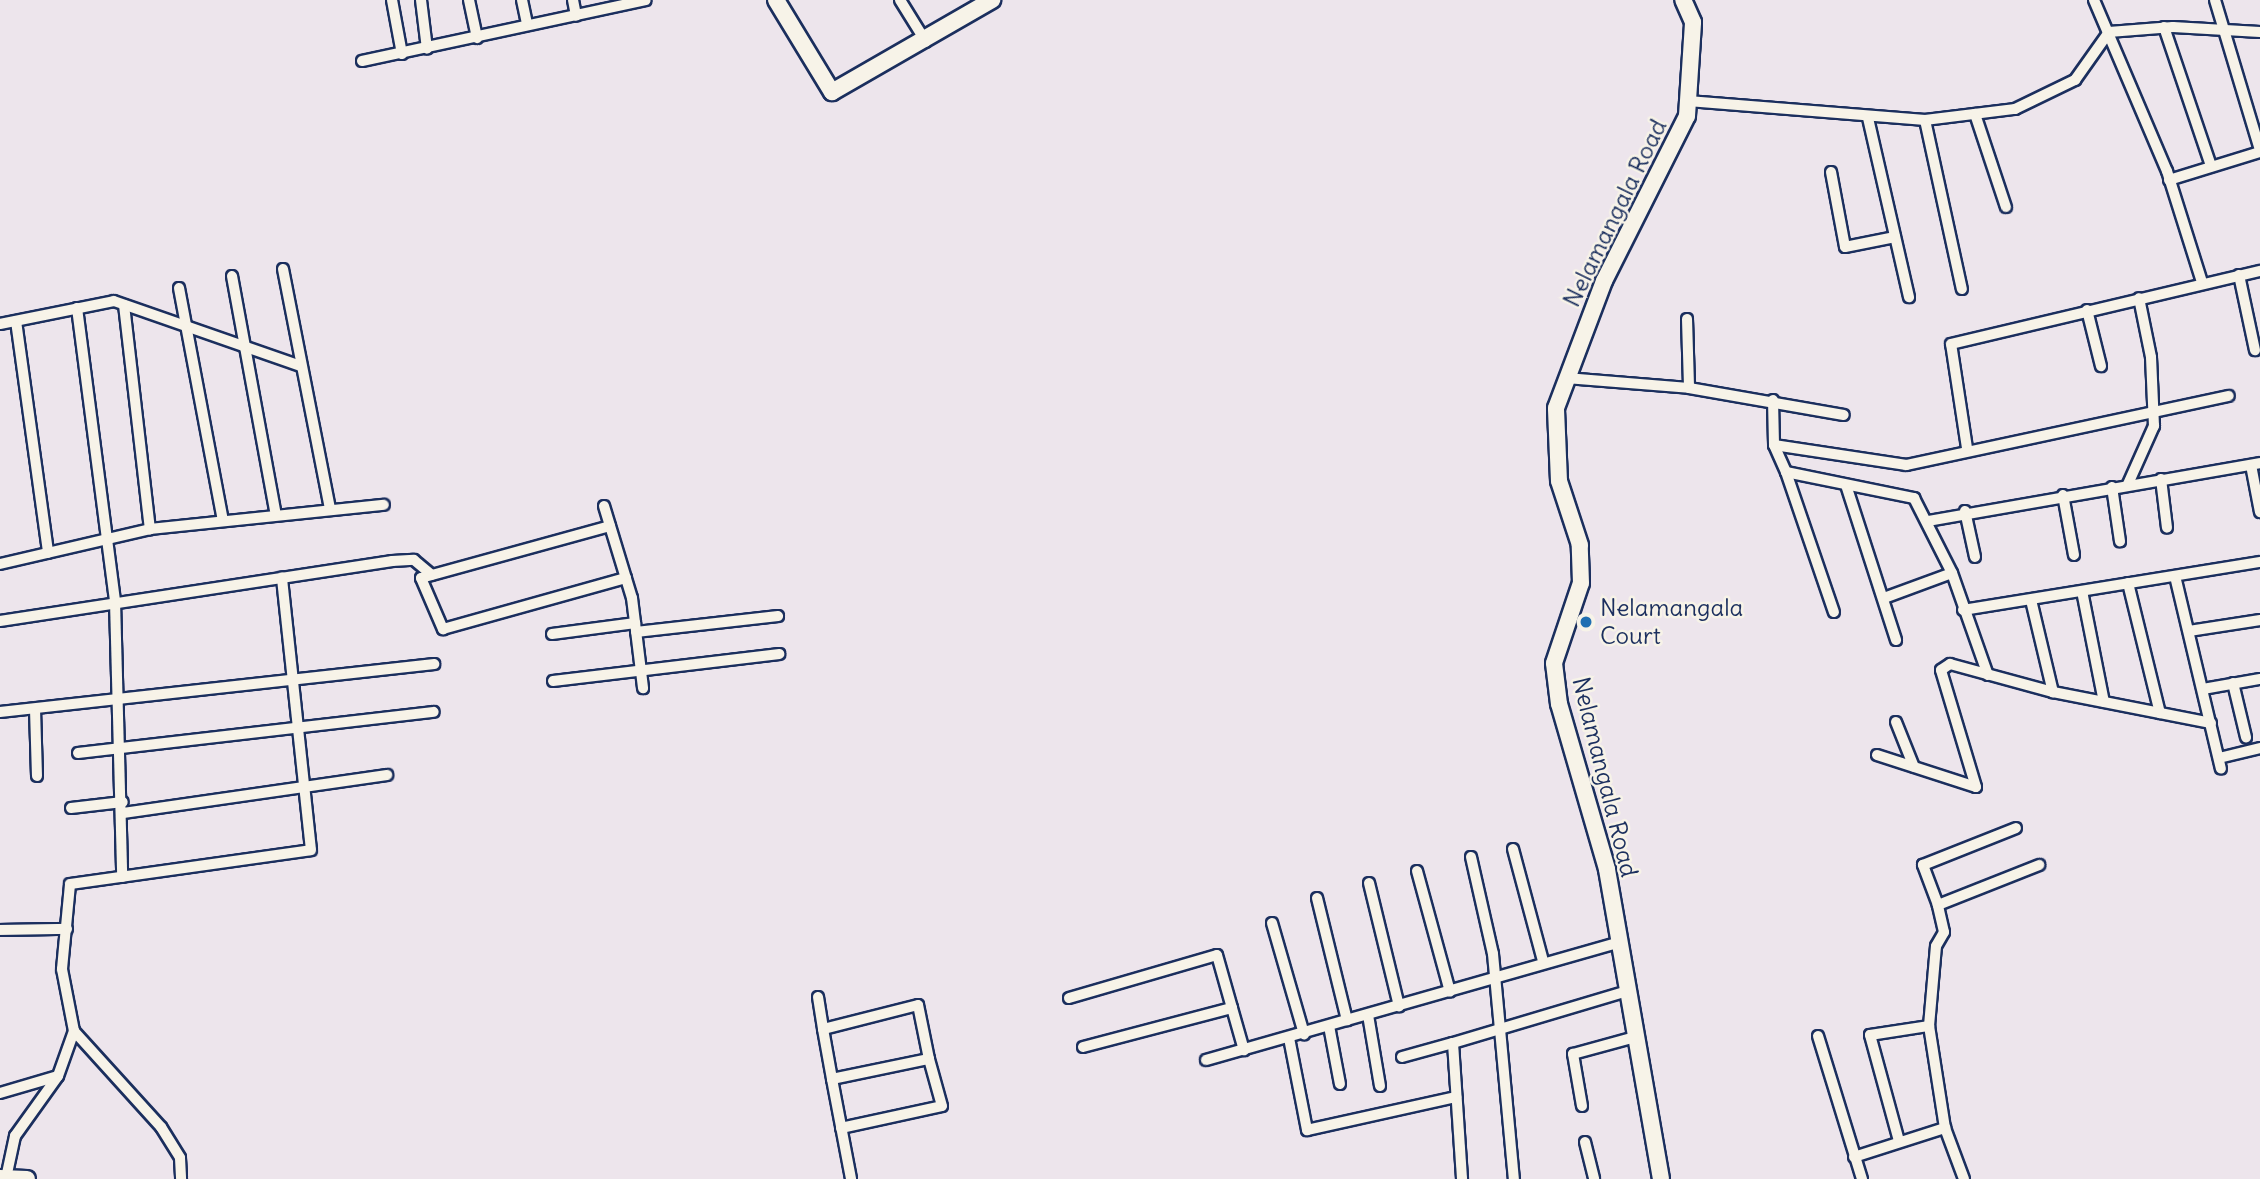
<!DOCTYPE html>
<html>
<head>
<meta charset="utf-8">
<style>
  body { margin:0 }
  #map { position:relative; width:2260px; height:1179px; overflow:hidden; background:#ede5ec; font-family:Delius,sans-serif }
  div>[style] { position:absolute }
  .roads { filter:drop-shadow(2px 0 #1b2f5e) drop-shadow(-2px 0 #1b2f5e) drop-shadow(0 2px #1b2f5e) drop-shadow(0 -2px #1b2f5e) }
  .street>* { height:10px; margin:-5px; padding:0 5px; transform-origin:5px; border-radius:5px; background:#f7f3e8 }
  .secondary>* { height:16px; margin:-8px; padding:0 8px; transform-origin:8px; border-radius:8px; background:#f7f3e8 }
  .dots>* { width:19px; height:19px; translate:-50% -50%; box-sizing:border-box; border:4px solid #f7f3e8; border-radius:50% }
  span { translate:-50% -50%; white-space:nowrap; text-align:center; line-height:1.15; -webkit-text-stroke:5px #f7f3e8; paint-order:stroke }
  .street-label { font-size:24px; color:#1b2f5e }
  .poi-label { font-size:24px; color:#1b2f5e }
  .left { translate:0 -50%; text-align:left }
</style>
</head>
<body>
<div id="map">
  <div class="roads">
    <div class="street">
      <div style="left:392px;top:0;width:55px;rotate:79.5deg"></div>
      <div style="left:421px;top:0;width:49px;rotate:83deg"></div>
      <div style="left:469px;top:0;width:39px;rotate:78deg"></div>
      <div style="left:522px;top:0;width:25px;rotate:78deg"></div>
      <div style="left:573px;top:0;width:16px;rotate:79deg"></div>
      <div style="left:900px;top:0;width:49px;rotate:58.2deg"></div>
      <div style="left:2094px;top:0;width:186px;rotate:66.9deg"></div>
      <div style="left:2167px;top:171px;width:116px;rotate:72.5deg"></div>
      <div style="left:2215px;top:0;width:157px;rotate:73.3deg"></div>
      <div style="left:2164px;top:27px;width:147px;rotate:71.3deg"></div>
      <div style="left:362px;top:61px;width:290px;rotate:-12.1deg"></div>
      <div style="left:1688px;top:101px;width:238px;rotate:4.6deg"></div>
      <div style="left:1925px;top:120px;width:91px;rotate:-7deg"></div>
      <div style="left:2015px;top:109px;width:67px;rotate:-25.8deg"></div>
      <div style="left:2075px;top:80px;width:59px;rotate:-54.7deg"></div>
      <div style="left:2109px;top:32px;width:64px;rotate:-4.5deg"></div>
      <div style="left:2173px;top:27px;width:87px;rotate:3.3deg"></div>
      <div style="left:1975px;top:114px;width:98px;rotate:71.6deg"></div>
      <div style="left:1868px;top:118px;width:184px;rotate:77.1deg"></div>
      <div style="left:1925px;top:120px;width:173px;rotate:77.7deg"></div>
      <div style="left:1831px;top:172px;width:76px;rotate:79.4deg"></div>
      <div style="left:1845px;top:247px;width:51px;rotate:-11.3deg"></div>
      <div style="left:2169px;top:180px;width:95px;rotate:-17.1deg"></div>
      <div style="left:283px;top:269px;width:245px;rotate:78.9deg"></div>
      <div style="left:2239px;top:275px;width:77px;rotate:78deg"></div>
      <div style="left:232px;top:276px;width:243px;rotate:79.6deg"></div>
      <div style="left:179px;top:288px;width:237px;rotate:79.3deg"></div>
      <div style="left:124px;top:305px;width:226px;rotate:83.4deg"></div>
      <div style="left:77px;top:308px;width:295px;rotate:82.6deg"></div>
      <div style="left:115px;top:601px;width:276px;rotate:88.5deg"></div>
      <div style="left:2087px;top:310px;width:58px;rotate:76deg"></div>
      <div style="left:1687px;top:319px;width:69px;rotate:88.3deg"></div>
      <div style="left:16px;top:321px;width:234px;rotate:82.1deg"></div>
      <div style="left:0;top:324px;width:116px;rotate:-11.4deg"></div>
      <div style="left:114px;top:301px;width:198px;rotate:19.2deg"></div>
      <div style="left:1566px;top:378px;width:123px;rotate:4.6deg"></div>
      <div style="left:1689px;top:388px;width:157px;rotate:9.9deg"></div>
      <div style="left:1773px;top:400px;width:45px;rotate:88.7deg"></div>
      <div style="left:1774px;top:445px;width:30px;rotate:66deg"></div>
      <div style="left:1786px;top:472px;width:131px;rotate:11.5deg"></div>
      <div style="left:1914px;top:498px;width:84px;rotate:63.1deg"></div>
      <div style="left:1952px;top:573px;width:108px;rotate:70.6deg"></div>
      <div style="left:1774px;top:445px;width:134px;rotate:8.6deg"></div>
      <div style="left:1906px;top:465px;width:330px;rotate:-12.1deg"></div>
      <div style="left:1967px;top:448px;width:105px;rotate:-98.7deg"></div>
      <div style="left:1951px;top:344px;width:318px;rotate:-13.3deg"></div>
      <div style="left:2251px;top:465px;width:48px;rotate:79.2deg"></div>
      <div style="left:1786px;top:472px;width:148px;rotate:71.1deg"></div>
      <div style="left:2161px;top:479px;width:49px;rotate:83deg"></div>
      <div style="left:2128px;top:484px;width:64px;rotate:-65.9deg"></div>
      <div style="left:2154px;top:426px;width:69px;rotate:-92.5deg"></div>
      <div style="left:2151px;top:357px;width:60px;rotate:-101.5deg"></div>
      <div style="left:1846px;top:485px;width:163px;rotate:72.1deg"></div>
      <div style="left:2112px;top:487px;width:55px;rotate:81.6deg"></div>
      <div style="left:2063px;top:495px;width:61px;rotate:79.6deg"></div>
      <div style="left:604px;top:506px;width:96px;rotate:73.1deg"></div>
      <div style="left:632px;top:598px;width:91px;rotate:83deg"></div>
      <div style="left:1965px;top:511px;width:47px;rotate:77.7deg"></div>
      <div style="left:1928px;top:521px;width:337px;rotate:-9.9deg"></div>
      <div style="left:610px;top:526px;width:196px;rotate:164.6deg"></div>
      <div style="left:421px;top:578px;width:56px;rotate:66.7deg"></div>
      <div style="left:443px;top:629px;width:190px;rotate:-15.6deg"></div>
      <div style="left:0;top:564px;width:154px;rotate:-13.1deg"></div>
      <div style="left:150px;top:529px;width:235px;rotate:-5.9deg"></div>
      <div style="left:2175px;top:576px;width:198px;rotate:76.6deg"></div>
      <div style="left:2128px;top:583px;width:134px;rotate:76.2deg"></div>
      <div style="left:2082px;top:591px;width:113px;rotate:78.8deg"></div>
      <div style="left:1884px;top:598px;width:72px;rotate:-20.2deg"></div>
      <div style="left:2031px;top:600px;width:95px;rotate:76.6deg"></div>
      <div style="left:1963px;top:610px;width:301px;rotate:-9.2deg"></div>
      <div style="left:0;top:621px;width:397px;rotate:-8.7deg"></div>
      <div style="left:392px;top:561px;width:22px;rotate:-3deg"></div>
      <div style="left:414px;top:560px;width:23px;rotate:40deg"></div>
      <div style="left:2189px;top:631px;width:72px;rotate:-8.8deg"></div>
      <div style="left:636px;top:632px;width:143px;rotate:-6.4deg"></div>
      <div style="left:552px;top:634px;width:84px;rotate:-7.5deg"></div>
      <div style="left:553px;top:681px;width:228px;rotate:-6.8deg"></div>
      <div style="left:2233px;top:683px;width:56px;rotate:76.5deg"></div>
      <div style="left:2203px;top:689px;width:58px;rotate:-10deg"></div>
      <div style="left:35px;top:709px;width:67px;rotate:88.3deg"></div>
      <div style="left:0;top:712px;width:437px;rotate:-6.3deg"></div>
      <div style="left:1896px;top:722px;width:48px;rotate:68.2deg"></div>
      <div style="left:78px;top:753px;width:358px;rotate:-6.6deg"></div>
      <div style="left:1877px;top:755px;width:104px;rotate:17.9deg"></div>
      <div style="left:1976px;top:787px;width:122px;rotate:-106.7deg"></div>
      <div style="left:1941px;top:670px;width:11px;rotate:-34deg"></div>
      <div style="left:1950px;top:664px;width:107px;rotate:15.2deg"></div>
      <div style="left:2053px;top:692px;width:161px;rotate:11.1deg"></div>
      <div style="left:2219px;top:758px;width:42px;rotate:-13.7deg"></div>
      <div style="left:71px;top:808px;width:52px;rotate:-6.6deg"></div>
      <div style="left:123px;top:813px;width:267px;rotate:-8.2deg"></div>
      <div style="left:1513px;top:849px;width:116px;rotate:75deg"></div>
      <div style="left:1471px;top:857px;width:99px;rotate:77.2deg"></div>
      <div style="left:1493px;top:954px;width:226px;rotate:84.7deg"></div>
      <div style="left:1417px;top:871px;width:125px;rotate:74.7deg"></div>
      <div style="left:1369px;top:883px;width:127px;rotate:76.3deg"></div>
      <div style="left:1317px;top:898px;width:126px;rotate:76.2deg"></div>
      <div style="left:1938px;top:905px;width:43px;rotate:-110.6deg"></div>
      <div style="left:1923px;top:865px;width:100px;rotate:-21.7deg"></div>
      <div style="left:1272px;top:923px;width:116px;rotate:73.9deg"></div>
      <div style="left:0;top:930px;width:67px;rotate:-0.9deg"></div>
      <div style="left:818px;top:997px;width:32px;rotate:81deg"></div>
      <div style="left:1069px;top:998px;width:154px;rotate:-16.2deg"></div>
      <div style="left:1217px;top:955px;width:55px;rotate:74.2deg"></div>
      <div style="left:1368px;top:1015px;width:72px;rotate:80.4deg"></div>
      <div style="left:1329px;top:1026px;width:59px;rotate:79.3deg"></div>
      <div style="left:74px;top:1031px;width:130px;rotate:47.8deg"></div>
      <div style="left:161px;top:1127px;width:36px;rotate:58deg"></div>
      <div style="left:180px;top:1158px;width:21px;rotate:87deg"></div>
      <div style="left:1818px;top:1036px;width:150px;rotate:72.9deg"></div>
      <div style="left:1289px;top:1038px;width:94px;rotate:78.9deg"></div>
      <div style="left:1307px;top:1130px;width:153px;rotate:-12.5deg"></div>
      <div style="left:1453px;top:1043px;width:182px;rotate:-16.6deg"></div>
      <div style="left:1083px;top:1047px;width:154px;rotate:-14.7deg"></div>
      <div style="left:1232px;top:1008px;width:44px;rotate:74.1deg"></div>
      <div style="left:1402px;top:1057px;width:53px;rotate:-15.4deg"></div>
      <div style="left:1453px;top:1043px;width:136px;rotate:86.2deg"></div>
      <div style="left:1206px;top:1060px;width:430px;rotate:-15.9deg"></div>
      <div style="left:832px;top:1079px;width:99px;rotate:-11.7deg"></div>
      <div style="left:929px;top:1059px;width:55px;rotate:-101.5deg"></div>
      <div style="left:918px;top:1005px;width:98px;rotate:165.8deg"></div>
      <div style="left:823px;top:1029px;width:51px;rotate:79.8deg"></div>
      <div style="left:832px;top:1079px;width:102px;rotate:79.2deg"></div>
      <div style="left:0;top:1093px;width:60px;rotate:-16.3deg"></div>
      <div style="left:58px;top:1076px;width:48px;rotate:-70.4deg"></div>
      <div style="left:74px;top:1031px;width:63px;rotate:-101deg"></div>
      <div style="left:62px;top:969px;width:85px;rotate:-84.6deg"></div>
      <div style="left:70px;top:884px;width:243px;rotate:-8deg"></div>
      <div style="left:311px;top:850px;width:274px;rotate:-96.1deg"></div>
      <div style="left:1582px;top:1106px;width:53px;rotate:-99.8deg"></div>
      <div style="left:1573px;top:1054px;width:64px;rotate:-15.3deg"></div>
      <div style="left:841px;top:1128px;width:103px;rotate:-12.3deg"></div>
      <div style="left:942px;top:1106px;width:49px;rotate:-105.5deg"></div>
      <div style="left:1899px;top:1141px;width:110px;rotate:-105.3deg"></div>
      <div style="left:1870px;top:1035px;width:60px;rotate:-8.7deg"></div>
      <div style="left:1585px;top:1142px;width:38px;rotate:76deg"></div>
      <div style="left:1854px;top:1157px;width:96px;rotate:-17.7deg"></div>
      <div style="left:6px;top:1178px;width:43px;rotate:-77.9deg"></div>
      <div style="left:15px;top:1136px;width:74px;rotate:-54.4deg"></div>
      <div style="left:1964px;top:1179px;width:54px;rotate:-110.4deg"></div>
      <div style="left:1945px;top:1128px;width:103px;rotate:-98.9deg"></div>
      <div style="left:1929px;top:1026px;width:80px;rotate:-85deg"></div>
      <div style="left:1936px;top:946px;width:16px;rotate:-60deg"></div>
      <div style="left:1944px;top:932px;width:28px;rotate:-103deg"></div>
      <div style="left:1938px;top:905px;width:109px;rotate:-21.6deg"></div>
    </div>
    <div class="secondary">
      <div style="left:776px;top:0;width:108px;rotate:58.7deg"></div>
      <div style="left:832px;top:92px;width:185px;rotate:-29.9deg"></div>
      <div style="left:0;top:1178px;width:27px;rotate:2deg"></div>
      <div style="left:1661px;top:1179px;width:315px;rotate:-99.9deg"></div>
      <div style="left:1607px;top:869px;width:172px;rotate:-106.2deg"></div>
      <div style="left:1559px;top:704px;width:41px;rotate:-97deg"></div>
      <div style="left:1554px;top:663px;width:84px;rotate:-71.4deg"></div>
      <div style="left:1581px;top:583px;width:38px;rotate:-92deg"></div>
      <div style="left:1580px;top:545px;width:67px;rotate:-108.2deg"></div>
      <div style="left:1559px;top:481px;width:73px;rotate:-92.4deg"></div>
      <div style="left:1556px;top:408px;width:136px;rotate:-69.3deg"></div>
      <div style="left:1604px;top:281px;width:185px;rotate:-63.3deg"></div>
      <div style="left:1687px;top:116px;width:94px;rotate:-86.3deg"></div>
      <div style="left:1693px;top:22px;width:24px;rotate:-114deg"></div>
    </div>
  </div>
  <div class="dots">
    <div style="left:1586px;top:622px;background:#1f6fb2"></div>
  </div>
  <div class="street-label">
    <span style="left:1615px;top:213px;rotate:-64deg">Nelamangala Road</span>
    <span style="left:1605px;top:777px;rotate:76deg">Nelamangala Road</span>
  </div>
  <div class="poi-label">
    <span class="left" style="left:1600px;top:622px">Nelamangala<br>Court</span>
  </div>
</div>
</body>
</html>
